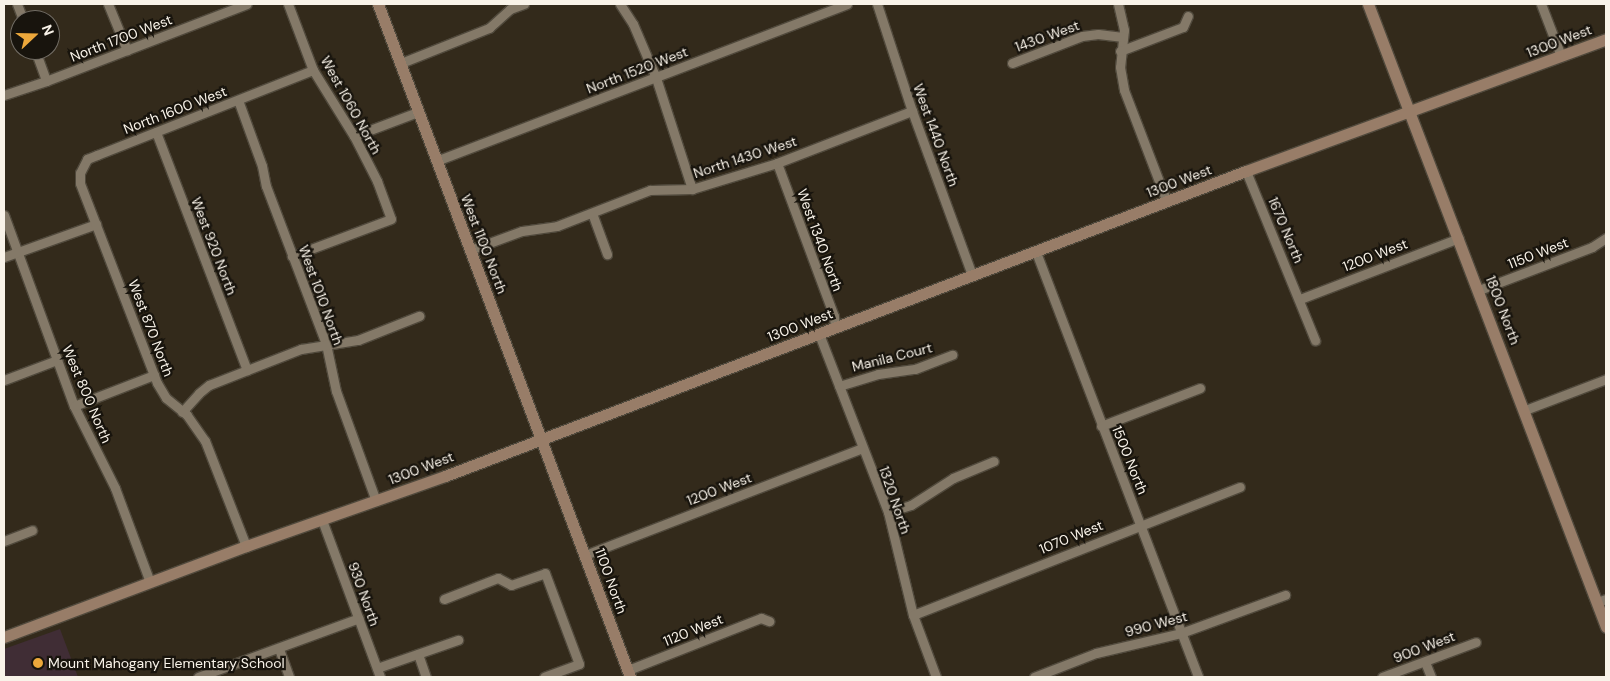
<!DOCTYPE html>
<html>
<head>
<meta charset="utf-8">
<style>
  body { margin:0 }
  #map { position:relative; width:1610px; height:681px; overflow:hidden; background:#332a1b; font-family:"DM Sans",sans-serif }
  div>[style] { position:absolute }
  .education>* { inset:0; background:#402d35 }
  .roads { filter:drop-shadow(1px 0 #50493c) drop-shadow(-1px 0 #50493c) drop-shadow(0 1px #50493c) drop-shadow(0 -1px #50493c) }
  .street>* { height:9px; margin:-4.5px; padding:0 4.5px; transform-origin:4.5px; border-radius:4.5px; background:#847968 }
  .secondary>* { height:11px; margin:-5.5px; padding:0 5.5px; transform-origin:5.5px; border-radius:5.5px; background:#987d68 }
  .dots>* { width:14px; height:14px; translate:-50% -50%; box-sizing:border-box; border:2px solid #18140d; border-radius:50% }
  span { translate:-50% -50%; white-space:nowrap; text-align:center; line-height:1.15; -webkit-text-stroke:4.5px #18140d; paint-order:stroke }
  .street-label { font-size:14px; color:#f9f3e9 }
  .poi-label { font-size:14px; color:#f9f3e9 }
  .left { translate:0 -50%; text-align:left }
  .frame { position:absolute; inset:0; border:5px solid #f9f3e9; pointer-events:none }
  .north { position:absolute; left:10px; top:10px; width:50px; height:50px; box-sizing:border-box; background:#18140d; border:1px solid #726d65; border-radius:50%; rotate:69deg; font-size:14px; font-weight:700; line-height:20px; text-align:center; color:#f9f3e9 }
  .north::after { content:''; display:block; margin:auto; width:18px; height:22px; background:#eda83b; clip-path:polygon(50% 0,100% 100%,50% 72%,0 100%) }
</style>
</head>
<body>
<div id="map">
  <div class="education">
    <div style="clip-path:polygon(60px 629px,78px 677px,4px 677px,4px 649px)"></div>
  </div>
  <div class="roads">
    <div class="street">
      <div style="left:17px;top:4px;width:17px;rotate:69deg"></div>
      <div style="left:108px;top:4px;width:50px;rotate:67.6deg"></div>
      <div style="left:288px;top:4px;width:71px;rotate:69.3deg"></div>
      <div style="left:313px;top:70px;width:78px;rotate:58.2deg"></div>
      <div style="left:354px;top:136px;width:51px;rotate:62.9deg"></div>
      <div style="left:377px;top:181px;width:40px;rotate:69.8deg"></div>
      <div style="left:391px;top:219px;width:106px;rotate:159.5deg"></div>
      <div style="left:620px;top:4px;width:24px;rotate:57deg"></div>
      <div style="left:633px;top:24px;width:59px;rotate:66.9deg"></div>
      <div style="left:656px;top:78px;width:117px;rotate:72deg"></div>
      <div style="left:877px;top:4px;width:113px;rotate:71.9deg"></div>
      <div style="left:912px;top:111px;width:175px;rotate:69.9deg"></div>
      <div style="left:1118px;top:4px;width:27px;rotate:77deg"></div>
      <div style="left:1124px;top:30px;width:37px;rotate:96deg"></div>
      <div style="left:1120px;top:67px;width:23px;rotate:80deg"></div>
      <div style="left:1124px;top:90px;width:120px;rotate:69deg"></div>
      <div style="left:1541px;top:4px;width:56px;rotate:69deg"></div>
      <div style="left:35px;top:50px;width:33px;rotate:70deg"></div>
      <div style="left:1120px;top:51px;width:67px;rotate:-20.9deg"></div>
      <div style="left:1183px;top:27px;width:12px;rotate:-66deg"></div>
      <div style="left:401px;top:63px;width:95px;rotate:-21.7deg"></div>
      <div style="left:489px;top:28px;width:28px;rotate:-42deg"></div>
      <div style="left:510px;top:9px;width:15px;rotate:-20deg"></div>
      <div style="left:1012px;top:63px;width:75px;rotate:-21.1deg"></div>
      <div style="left:1082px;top:36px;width:16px;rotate:-7deg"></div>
      <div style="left:1098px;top:34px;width:25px;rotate:7deg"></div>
      <div style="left:4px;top:95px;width:44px;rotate:-18.4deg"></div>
      <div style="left:46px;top:81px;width:215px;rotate:-21deg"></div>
      <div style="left:238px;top:100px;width:70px;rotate:70deg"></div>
      <div style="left:262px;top:166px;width:20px;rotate:79deg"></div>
      <div style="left:266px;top:186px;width:169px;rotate:69.2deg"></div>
      <div style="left:326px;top:344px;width:48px;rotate:78deg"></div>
      <div style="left:336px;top:391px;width:117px;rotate:70deg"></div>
      <div style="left:156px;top:132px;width:255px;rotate:69.1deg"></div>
      <div style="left:354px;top:136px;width:68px;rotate:-20.6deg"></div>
      <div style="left:436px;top:161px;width:440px;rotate:-20.9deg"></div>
      <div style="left:777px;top:163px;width:163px;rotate:69.6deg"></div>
      <div style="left:834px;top:316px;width:11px;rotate:85deg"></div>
      <div style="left:1246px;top:171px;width:183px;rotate:67.8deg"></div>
      <div style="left:592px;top:213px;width:44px;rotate:69.9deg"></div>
      <div style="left:4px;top:215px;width:203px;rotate:69.9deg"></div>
      <div style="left:74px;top:406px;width:92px;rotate:63.4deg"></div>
      <div style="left:115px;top:488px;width:100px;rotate:69.6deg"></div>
      <div style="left:470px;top:250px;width:55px;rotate:-20.1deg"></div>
      <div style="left:522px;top:231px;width:35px;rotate:-8deg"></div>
      <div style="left:557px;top:226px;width:100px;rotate:-21.2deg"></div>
      <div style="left:650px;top:190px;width:42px;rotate:-1.4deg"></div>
      <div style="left:692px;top:189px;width:89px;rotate:-17deg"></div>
      <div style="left:777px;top:163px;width:145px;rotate:-21.1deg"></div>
      <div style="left:1036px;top:252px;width:455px;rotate:69.1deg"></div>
      <div style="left:4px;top:257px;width:98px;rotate:-19.7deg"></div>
      <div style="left:1479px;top:290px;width:121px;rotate:-20.8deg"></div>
      <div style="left:1592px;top:247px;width:17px;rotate:-33deg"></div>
      <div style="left:1300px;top:299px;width:170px;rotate:-21deg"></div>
      <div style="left:819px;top:334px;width:191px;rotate:68.8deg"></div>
      <div style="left:888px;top:512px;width:106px;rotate:76.4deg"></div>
      <div style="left:913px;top:615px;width:66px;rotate:69.6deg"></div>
      <div style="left:4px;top:380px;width:57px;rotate:-20.7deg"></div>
      <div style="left:839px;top:386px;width:41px;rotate:-17.1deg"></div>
      <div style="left:878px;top:374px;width:37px;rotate:-8deg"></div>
      <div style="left:915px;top:369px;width:40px;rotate:-21deg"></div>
      <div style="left:74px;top:406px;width:86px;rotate:-21.2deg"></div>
      <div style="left:1525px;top:410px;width:87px;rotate:-20.9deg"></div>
      <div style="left:182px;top:412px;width:25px;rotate:-48deg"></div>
      <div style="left:199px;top:393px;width:13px;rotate:-39deg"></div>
      <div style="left:209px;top:385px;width:99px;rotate:-21.4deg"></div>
      <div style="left:301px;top:349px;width:58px;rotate:-9deg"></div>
      <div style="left:358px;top:340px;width:66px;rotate:-21.5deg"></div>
      <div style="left:1101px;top:426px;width:106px;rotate:-21deg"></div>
      <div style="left:888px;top:512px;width:24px;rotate:-17deg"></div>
      <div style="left:911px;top:505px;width:50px;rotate:-32.7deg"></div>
      <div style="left:953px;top:478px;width:44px;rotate:-22.5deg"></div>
      <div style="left:322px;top:520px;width:167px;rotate:69.7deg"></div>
      <div style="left:4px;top:541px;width:30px;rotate:-21deg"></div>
      <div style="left:246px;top:546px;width:113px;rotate:-111.3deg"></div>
      <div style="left:205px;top:441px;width:32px;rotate:-125deg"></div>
      <div style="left:187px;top:415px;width:27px;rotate:-141deg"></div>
      <div style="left:166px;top:398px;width:17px;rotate:-121deg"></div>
      <div style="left:157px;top:383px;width:214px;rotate:-111.1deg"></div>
      <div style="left:80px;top:183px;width:10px;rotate:-90deg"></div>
      <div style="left:80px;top:173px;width:16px;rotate:-63deg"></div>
      <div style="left:87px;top:159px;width:11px;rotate:-22deg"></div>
      <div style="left:97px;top:155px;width:232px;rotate:-21.5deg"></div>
      <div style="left:585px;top:555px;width:297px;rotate:-21.1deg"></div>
      <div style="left:444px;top:599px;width:58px;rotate:-21.3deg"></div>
      <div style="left:498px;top:578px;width:15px;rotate:28deg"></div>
      <div style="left:511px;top:585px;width:36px;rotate:-19deg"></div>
      <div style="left:545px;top:573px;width:97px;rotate:69.5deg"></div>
      <div style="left:579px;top:664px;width:37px;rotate:160deg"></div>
      <div style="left:1597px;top:602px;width:9px;rotate:-18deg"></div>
      <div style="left:913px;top:615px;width:351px;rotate:-21.4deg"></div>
      <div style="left:279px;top:649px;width:30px;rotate:70deg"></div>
      <div style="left:418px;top:654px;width:24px;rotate:71deg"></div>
      <div style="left:1425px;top:662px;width:16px;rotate:68deg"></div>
      <div style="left:377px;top:668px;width:86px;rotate:-19.1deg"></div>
      <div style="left:628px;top:670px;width:143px;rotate:-21.4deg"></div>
      <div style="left:761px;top:618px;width:9px;rotate:21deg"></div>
      <div style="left:198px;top:677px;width:171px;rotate:-20.1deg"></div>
      <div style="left:1034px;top:677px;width:66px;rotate:-21.2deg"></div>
      <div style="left:1096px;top:653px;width:87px;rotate:-13.2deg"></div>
      <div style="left:1181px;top:633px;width:111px;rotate:-20.1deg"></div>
      <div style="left:1382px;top:677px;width:100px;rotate:-20.4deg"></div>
    </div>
    <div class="secondary">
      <div style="left:378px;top:4px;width:719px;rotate:69.47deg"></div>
      <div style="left:1368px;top:4px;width:667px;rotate:69.09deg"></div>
      <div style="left:4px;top:637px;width:259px;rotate:-20.6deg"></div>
      <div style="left:246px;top:546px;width:211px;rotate:-19.4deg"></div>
      <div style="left:445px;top:476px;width:857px;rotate:-20.85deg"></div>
      <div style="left:1246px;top:171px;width:383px;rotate:-20.1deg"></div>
    </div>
  </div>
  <div class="dots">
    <div style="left:38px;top:663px;background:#eda83b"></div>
  </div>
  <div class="street-label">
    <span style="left:1047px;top:36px;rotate:-20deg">1430 West</span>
    <span style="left:121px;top:38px;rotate:-21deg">North 1700 West</span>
    <span style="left:1559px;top:41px;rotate:-21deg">1300 West</span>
    <span style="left:637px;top:70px;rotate:-21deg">North 1520 West</span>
    <span style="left:351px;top:105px;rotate:61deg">West 1060 North</span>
    <span style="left:175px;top:110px;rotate:-21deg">North 1600 West</span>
    <span style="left:936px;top:135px;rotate:70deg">West 1440 North</span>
    <span style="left:745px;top:157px;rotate:-18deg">North 1430 West</span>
    <span style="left:1179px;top:181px;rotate:-21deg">1300 West</span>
    <span style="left:1286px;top:230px;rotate:67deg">1670 North</span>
    <span style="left:820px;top:240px;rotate:70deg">West 1340 North</span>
    <span style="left:484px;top:244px;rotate:69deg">West 1100 North</span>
    <span style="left:214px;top:246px;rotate:69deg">West 920 North</span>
    <span style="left:1538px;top:253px;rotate:-21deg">1150 West</span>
    <span style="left:1375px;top:255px;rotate:-21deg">1200 West</span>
    <span style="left:321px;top:295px;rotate:70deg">West 1010 North</span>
    <span style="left:1503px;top:310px;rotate:69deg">1800 North</span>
    <span style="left:800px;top:325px;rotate:-21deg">1300 West</span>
    <span style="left:151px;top:328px;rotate:69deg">West 870 North</span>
    <span style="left:892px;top:357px;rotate:-14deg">Manila Court</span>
    <span style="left:87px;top:394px;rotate:67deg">West 800 North</span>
    <span style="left:1130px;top:460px;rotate:68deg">1500 North</span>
    <span style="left:421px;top:468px;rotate:-21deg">1300 West</span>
    <span style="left:719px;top:489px;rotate:-21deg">1200 West</span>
    <span style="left:895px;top:500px;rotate:71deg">1320 North</span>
    <span style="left:1071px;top:537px;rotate:-22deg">1070 West</span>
    <span style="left:611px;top:581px;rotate:70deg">1100 North</span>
    <span style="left:364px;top:594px;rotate:70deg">930 North</span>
    <span style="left:1156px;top:624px;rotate:-15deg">990 West</span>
    <span style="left:693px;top:630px;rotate:-22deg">1120 West</span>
    <span style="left:1424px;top:647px;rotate:-21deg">900 West</span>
  </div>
  <div class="poi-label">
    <span class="left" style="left:48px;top:663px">Mount Mahogany Elementary School</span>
  </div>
  <div class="frame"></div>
  <div class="north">N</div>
</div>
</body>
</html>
